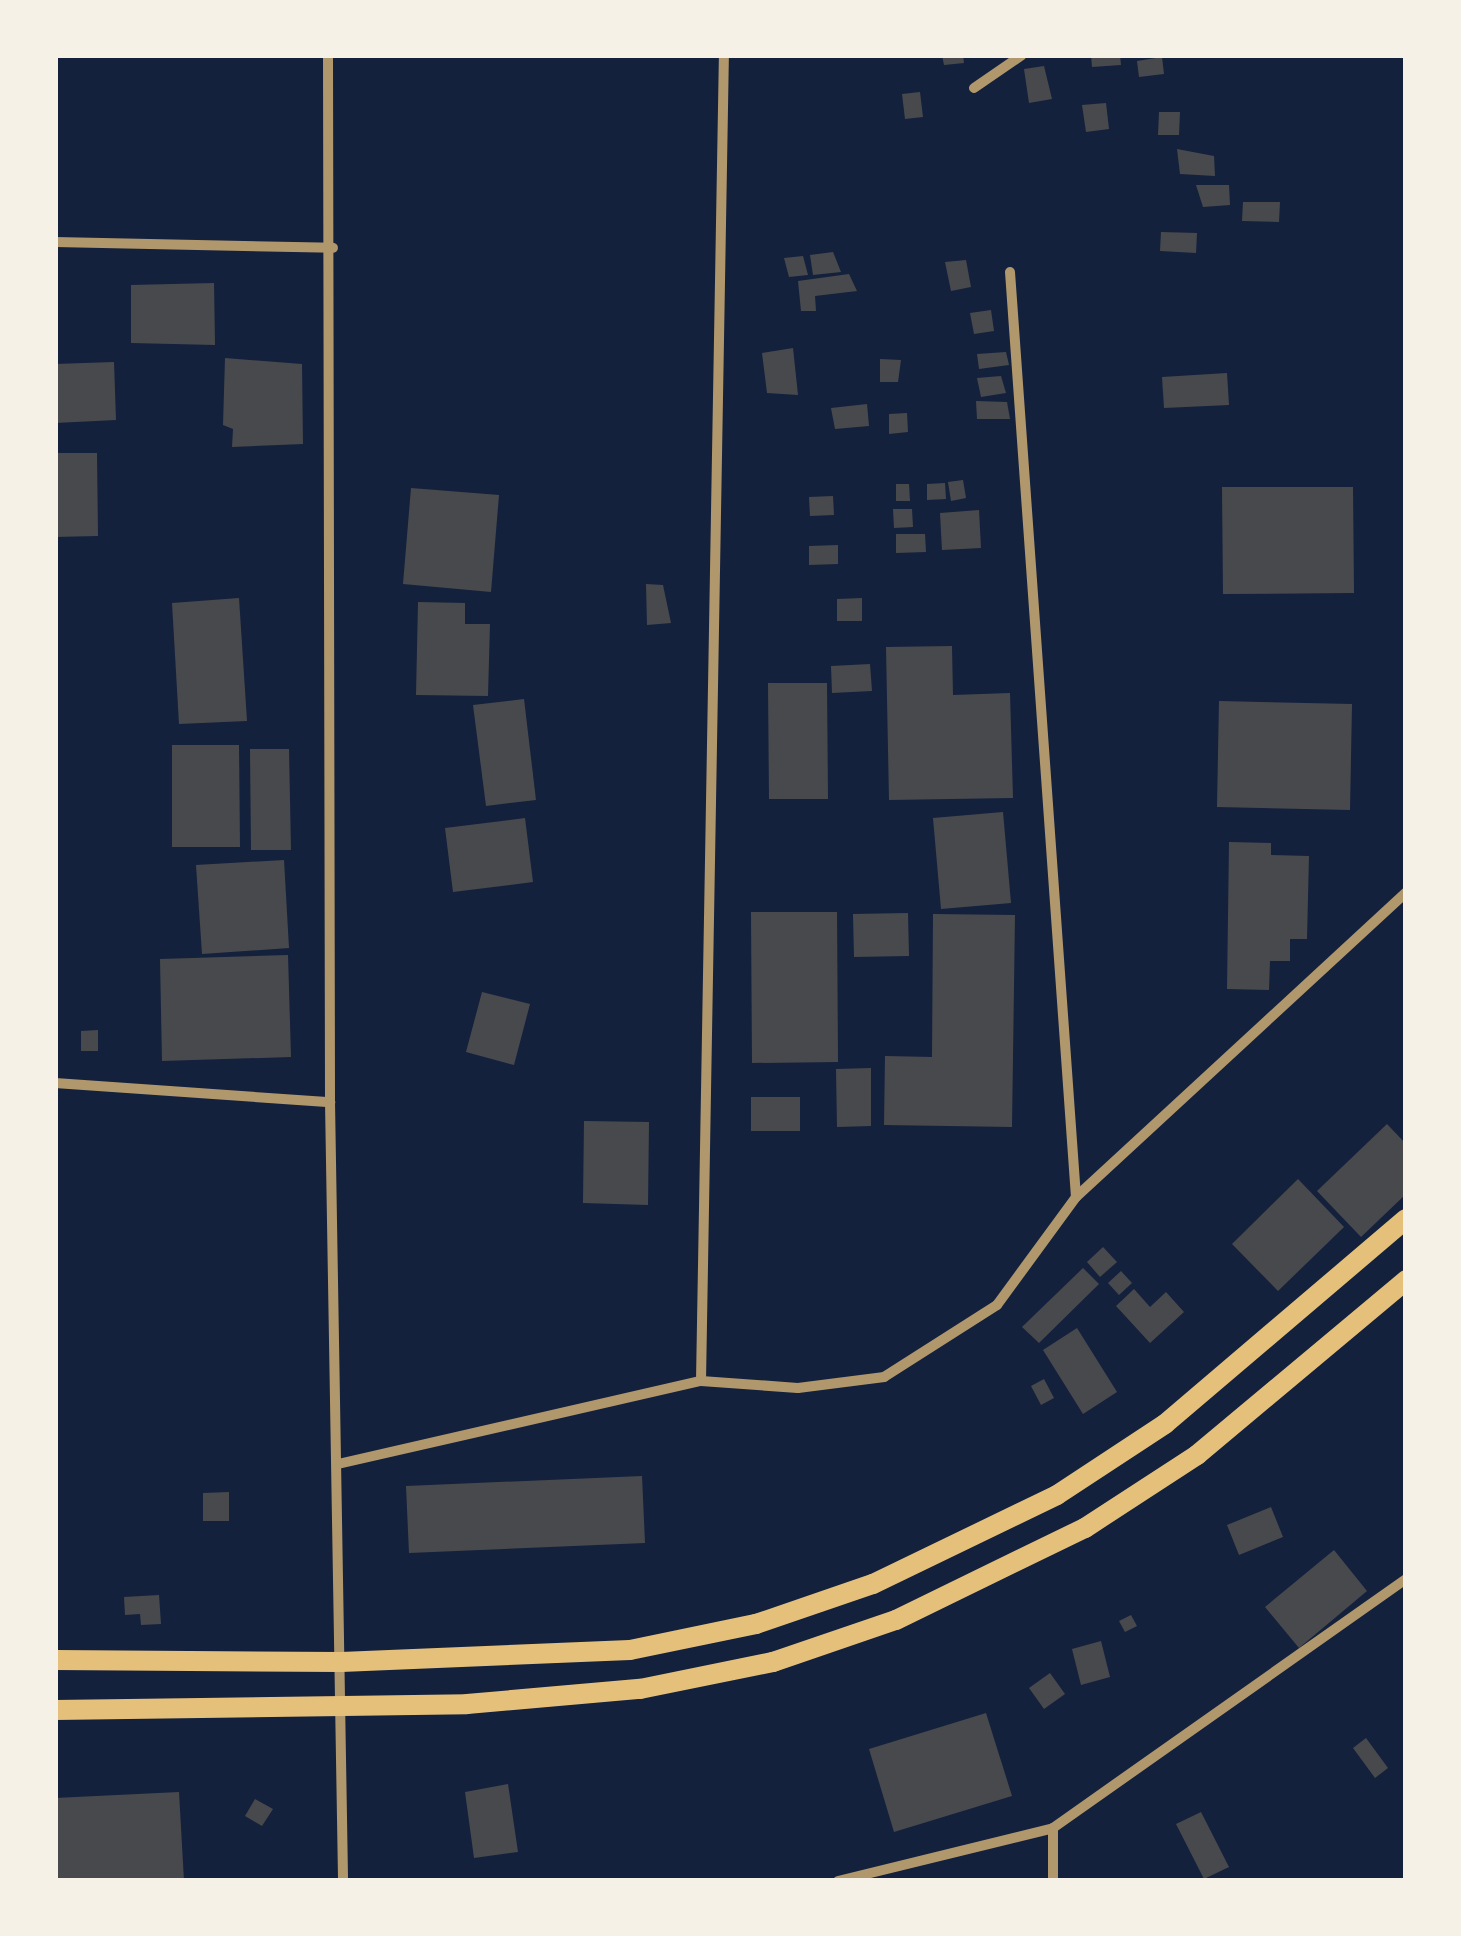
<!DOCTYPE html>
<html>
<head>
<meta charset="utf-8">
<style>
  body { margin:0 }
  #map { position:relative; width:1461px; height:1936px; overflow:hidden; background:#14213d; font-family:"Source Sans 3",sans-serif }
  div>[style] { position:absolute }
  .building>* { inset:0; background:#48494c }
  .minor>* { height:10px; margin:-5px; padding:0 5px; transform-origin:5px; border-radius:5px; background:#b1986c }
  .secondary>* { height:20px; margin:-10px; padding:0 10px; transform-origin:10px; border-radius:10px; background:#e5c07b }
  span { translate:-50% -50%; white-space:nowrap; text-align:center; line-height:1.15; -webkit-text-stroke:8px #f6f1e7; paint-order:stroke }
  .frame { position:absolute; inset:0; border:58px solid #f6f1e7; pointer-events:none }
</style>
</head>
<body>
<div id="map">
  <div class="building">
    <div style="clip-path:polygon(942px 55px,963px 55px,964px 63px,944px 65px)"></div>
    <div style="clip-path:polygon(1091px 55px,1120px 55px,1121px 65px,1092px 67px)"></div>
    <div style="clip-path:polygon(1162px 57px,1164px 74px,1139px 77px,1137px 61px)"></div>
    <div style="clip-path:polygon(1044px 66px,1052px 99px,1029px 103px,1024px 69px)"></div>
    <div style="clip-path:polygon(920px 92px,923px 117px,905px 119px,902px 94px)"></div>
    <div style="clip-path:polygon(1106px 103px,1109px 129px,1086px 132px,1082px 105px)"></div>
    <div style="clip-path:polygon(1159px 112px,1180px 112px,1179px 135px,1158px 135px)"></div>
    <div style="clip-path:polygon(1177px 149px,1214px 156px,1215px 176px,1180px 174px)"></div>
    <div style="clip-path:polygon(1196px 185px,1229px 185px,1230px 205px,1203px 207px)"></div>
    <div style="clip-path:polygon(1243px 202px,1280px 202px,1279px 222px,1242px 221px)"></div>
    <div style="clip-path:polygon(1161px 232px,1197px 233px,1196px 253px,1160px 251px)"></div>
    <div style="clip-path:polygon(833px 252px,841px 272px,813px 275px,810px 255px)"></div>
    <div style="clip-path:polygon(803px 256px,808px 275px,789px 277px,784px 258px)"></div>
    <div style="clip-path:polygon(966px 260px,971px 287px,951px 291px,945px 262px)"></div>
    <div style="clip-path:polygon(849px 274px,857px 291px,815px 296px,816px 311px,801px 311px,798px 281px)"></div>
    <div style="clip-path:polygon(214px 283px,215px 345px,131px 343px,131px 285px)"></div>
    <div style="clip-path:polygon(991px 310px,994px 331px,974px 334px,970px 313px)"></div>
    <div style="clip-path:polygon(793px 348px,798px 395px,767px 393px,762px 353px)"></div>
    <div style="clip-path:polygon(1006px 352px,1009px 365px,979px 369px,977px 354px)"></div>
    <div style="clip-path:polygon(225px 358px,302px 364px,303px 444px,232px 447px,233px 429px,223px 425px)"></div>
    <div style="clip-path:polygon(880px 359px,901px 360px,898px 382px,880px 382px)"></div>
    <div style="clip-path:polygon(114px 362px,116px 420px,55px 423px,55px 364px)"></div>
    <div style="clip-path:polygon(1227px 373px,1229px 405px,1164px 408px,1162px 377px)"></div>
    <div style="clip-path:polygon(1001px 376px,1006px 393px,981px 397px,977px 378px)"></div>
    <div style="clip-path:polygon(976px 401px,1007px 402px,1010px 419px,977px 419px)"></div>
    <div style="clip-path:polygon(867px 404px,869px 426px,835px 429px,831px 408px)"></div>
    <div style="clip-path:polygon(907px 413px,908px 432px,889px 434px,889px 414px)"></div>
    <div style="clip-path:polygon(55px 453px,97px 453px,98px 536px,55px 537px)"></div>
    <div style="clip-path:polygon(963px 480px,966px 498px,951px 501px,948px 482px)"></div>
    <div style="clip-path:polygon(945px 483px,946px 499px,927px 500px,927px 484px)"></div>
    <div style="clip-path:polygon(896px 484px,909px 484px,910px 501px,896px 501px)"></div>
    <div style="clip-path:polygon(1222px 487px,1353px 487px,1354px 593px,1223px 594px)"></div>
    <div style="clip-path:polygon(411px 488px,499px 495px,491px 592px,403px 584px)"></div>
    <div style="clip-path:polygon(833px 496px,834px 515px,810px 516px,809px 497px)"></div>
    <div style="clip-path:polygon(893px 509px,912px 509px,913px 527px,894px 528px)"></div>
    <div style="clip-path:polygon(979px 510px,981px 548px,942px 550px,940px 513px)"></div>
    <div style="clip-path:polygon(896px 534px,925px 534px,926px 552px,896px 553px)"></div>
    <div style="clip-path:polygon(838px 545px,838px 564px,809px 565px,809px 546px)"></div>
    <div style="clip-path:polygon(646px 584px,663px 585px,671px 623px,647px 625px)"></div>
    <div style="clip-path:polygon(239px 598px,247px 721px,179px 724px,172px 603px)"></div>
    <div style="clip-path:polygon(862px 598px,862px 621px,837px 621px,837px 599px)"></div>
    <div style="clip-path:polygon(418px 602px,465px 603px,465px 624px,490px 624px,488px 696px,416px 695px)"></div>
    <div style="clip-path:polygon(952px 646px,953px 695px,1010px 693px,1013px 798px,889px 800px,886px 647px)"></div>
    <div style="clip-path:polygon(870px 664px,872px 691px,832px 693px,831px 666px)"></div>
    <div style="clip-path:polygon(768px 683px,827px 683px,828px 799px,769px 799px)"></div>
    <div style="clip-path:polygon(524px 699px,536px 800px,486px 806px,473px 705px)"></div>
    <div style="clip-path:polygon(1219px 701px,1352px 704px,1350px 810px,1217px 807px)"></div>
    <div style="clip-path:polygon(172px 745px,239px 745px,240px 847px,172px 847px)"></div>
    <div style="clip-path:polygon(250px 749px,289px 749px,291px 850px,251px 850px)"></div>
    <div style="clip-path:polygon(1003px 812px,1011px 903px,941px 909px,933px 818px)"></div>
    <div style="clip-path:polygon(525px 818px,533px 882px,453px 892px,445px 828px)"></div>
    <div style="clip-path:polygon(1229px 842px,1271px 843px,1271px 855px,1309px 856px,1307px 939px,1290px 939px,1290px 961px,1270px 961px,1269px 990px,1227px 989px)"></div>
    <div style="clip-path:polygon(284px 860px,289px 948px,202px 954px,196px 865px)"></div>
    <div style="clip-path:polygon(751px 912px,837px 912px,838px 1062px,752px 1063px)"></div>
    <div style="clip-path:polygon(908px 913px,909px 956px,854px 957px,853px 914px)"></div>
    <div style="clip-path:polygon(933px 914px,1015px 915px,1012px 1127px,884px 1125px,885px 1056px,932px 1057px)"></div>
    <div style="clip-path:polygon(288px 955px,291px 1057px,162px 1061px,160px 959px)"></div>
    <div style="clip-path:polygon(482px 992px,530px 1004px,514px 1065px,466px 1052px)"></div>
    <div style="clip-path:polygon(98px 1030px,98px 1051px,81px 1051px,81px 1031px)"></div>
    <div style="clip-path:polygon(871px 1068px,871px 1126px,837px 1127px,836px 1069px)"></div>
    <div style="clip-path:polygon(751px 1097px,800px 1097px,800px 1131px,751px 1131px)"></div>
    <div style="clip-path:polygon(584px 1121px,649px 1122px,648px 1205px,583px 1203px)"></div>
    <div style="clip-path:polygon(1387px 1124px,1406px 1144px,1406px 1194px,1361px 1237px,1317px 1191px)"></div>
    <div style="clip-path:polygon(1298px 1179px,1344px 1227px,1278px 1291px,1232px 1244px)"></div>
    <div style="clip-path:polygon(1103px 1247px,1117px 1262px,1100px 1277px,1087px 1262px)"></div>
    <div style="clip-path:polygon(1083px 1268px,1099px 1284px,1039px 1343px,1022px 1327px)"></div>
    <div style="clip-path:polygon(1121px 1271px,1132px 1283px,1119px 1295px,1108px 1283px)"></div>
    <div style="clip-path:polygon(1134px 1289px,1150px 1307px,1166px 1292px,1184px 1312px,1150px 1343px,1116px 1306px)"></div>
    <div style="clip-path:polygon(1077px 1328px,1117px 1392px,1083px 1414px,1043px 1350px)"></div>
    <div style="clip-path:polygon(1044px 1379px,1054px 1398px,1041px 1405px,1031px 1386px)"></div>
    <div style="clip-path:polygon(642px 1476px,645px 1543px,409px 1553px,406px 1486px)"></div>
    <div style="clip-path:polygon(229px 1492px,229px 1521px,203px 1521px,203px 1493px)"></div>
    <div style="clip-path:polygon(1271px 1507px,1283px 1537px,1239px 1555px,1227px 1525px)"></div>
    <div style="clip-path:polygon(1334px 1550px,1367px 1591px,1299px 1648px,1265px 1607px)"></div>
    <div style="clip-path:polygon(159px 1595px,161px 1624px,141px 1625px,140px 1614px,125px 1615px,124px 1597px)"></div>
    <div style="clip-path:polygon(1131px 1615px,1137px 1626px,1125px 1632px,1119px 1621px)"></div>
    <div style="clip-path:polygon(1101px 1641px,1110px 1677px,1081px 1685px,1072px 1649px)"></div>
    <div style="clip-path:polygon(1050px 1673px,1065px 1694px,1044px 1709px,1029px 1688px)"></div>
    <div style="clip-path:polygon(986px 1713px,1012px 1796px,894px 1832px,869px 1749px)"></div>
    <div style="clip-path:polygon(1366px 1738px,1388px 1768px,1375px 1778px,1353px 1748px)"></div>
    <div style="clip-path:polygon(508px 1784px,518px 1852px,474px 1858px,465px 1792px)"></div>
    <div style="clip-path:polygon(179px 1792px,184px 1881px,55px 1881px,55px 1798px)"></div>
    <div style="clip-path:polygon(255px 1799px,273px 1809px,262px 1826px,245px 1816px)"></div>
    <div style="clip-path:polygon(1201px 1812px,1229px 1867px,1204px 1879px,1176px 1824px)"></div>
  </div>
  <div class="minor">
    <div style="left:328px;top:55px;width:1047px;rotate:89.89deg"></div>
    <div style="left:330px;top:1102px;width:779px;rotate:89.04deg"></div>
    <div style="left:974px;top:88px;width:58px;rotate:-34.5deg"></div>
    <div style="left:55px;top:242px;width:278px;rotate:1.2deg"></div>
    <div style="left:1010px;top:272px;width:927px;rotate:85.92deg"></div>
    <div style="left:55px;top:1083px;width:276px;rotate:4deg"></div>
    <div style="left:701px;top:1381px;width:1326px;rotate:-89.01deg"></div>
    <div style="left:338px;top:1464px;width:372px;rotate:-12.9deg"></div>
    <div style="left:701px;top:1381px;width:97px;rotate:4.1deg"></div>
    <div style="left:798px;top:1388px;width:87px;rotate:-7.3deg"></div>
    <div style="left:884px;top:1377px;width:134px;rotate:-32.5deg"></div>
    <div style="left:997px;top:1305px;width:134px;rotate:-53.8deg"></div>
    <div style="left:1076px;top:1197px;width:449px;rotate:-42.7deg"></div>
    <div style="left:1053px;top:1828px;width:53px;rotate:90deg"></div>
    <div style="left:838px;top:1881px;width:221px;rotate:-13.8deg"></div>
    <div style="left:1053px;top:1828px;width:432px;rotate:-35.2deg"></div>
  </div>
  <div class="secondary">
    <div style="left:55px;top:1660px;width:286px;rotate:0.4deg"></div>
    <div style="left:341px;top:1662px;width:289px;rotate:-2.4deg"></div>
    <div style="left:630px;top:1650px;width:129px;rotate:-11.7deg"></div>
    <div style="left:756px;top:1624px;width:124px;rotate:-18.9deg"></div>
    <div style="left:873px;top:1584px;width:204px;rotate:-25.8deg"></div>
    <div style="left:1057px;top:1495px;width:129px;rotate:-33.3deg"></div>
    <div style="left:1165px;top:1424px;width:316px;rotate:-40.4deg"></div>
    <div style="left:55px;top:1710px;width:412px;rotate:-0.8deg"></div>
    <div style="left:467px;top:1704px;width:174px;rotate:-5deg"></div>
    <div style="left:640px;top:1689px;width:136px;rotate:-11.5deg"></div>
    <div style="left:773px;top:1662px;width:130px;rotate:-18.9deg"></div>
    <div style="left:896px;top:1620px;width:210px;rotate:-26deg"></div>
    <div style="left:1085px;top:1528px;width:134px;rotate:-33.1deg"></div>
    <div style="left:1197px;top:1455px;width:273px;rotate:-39.9deg"></div>
  </div>
  <div class="frame"></div>
</div>
</body>
</html>
